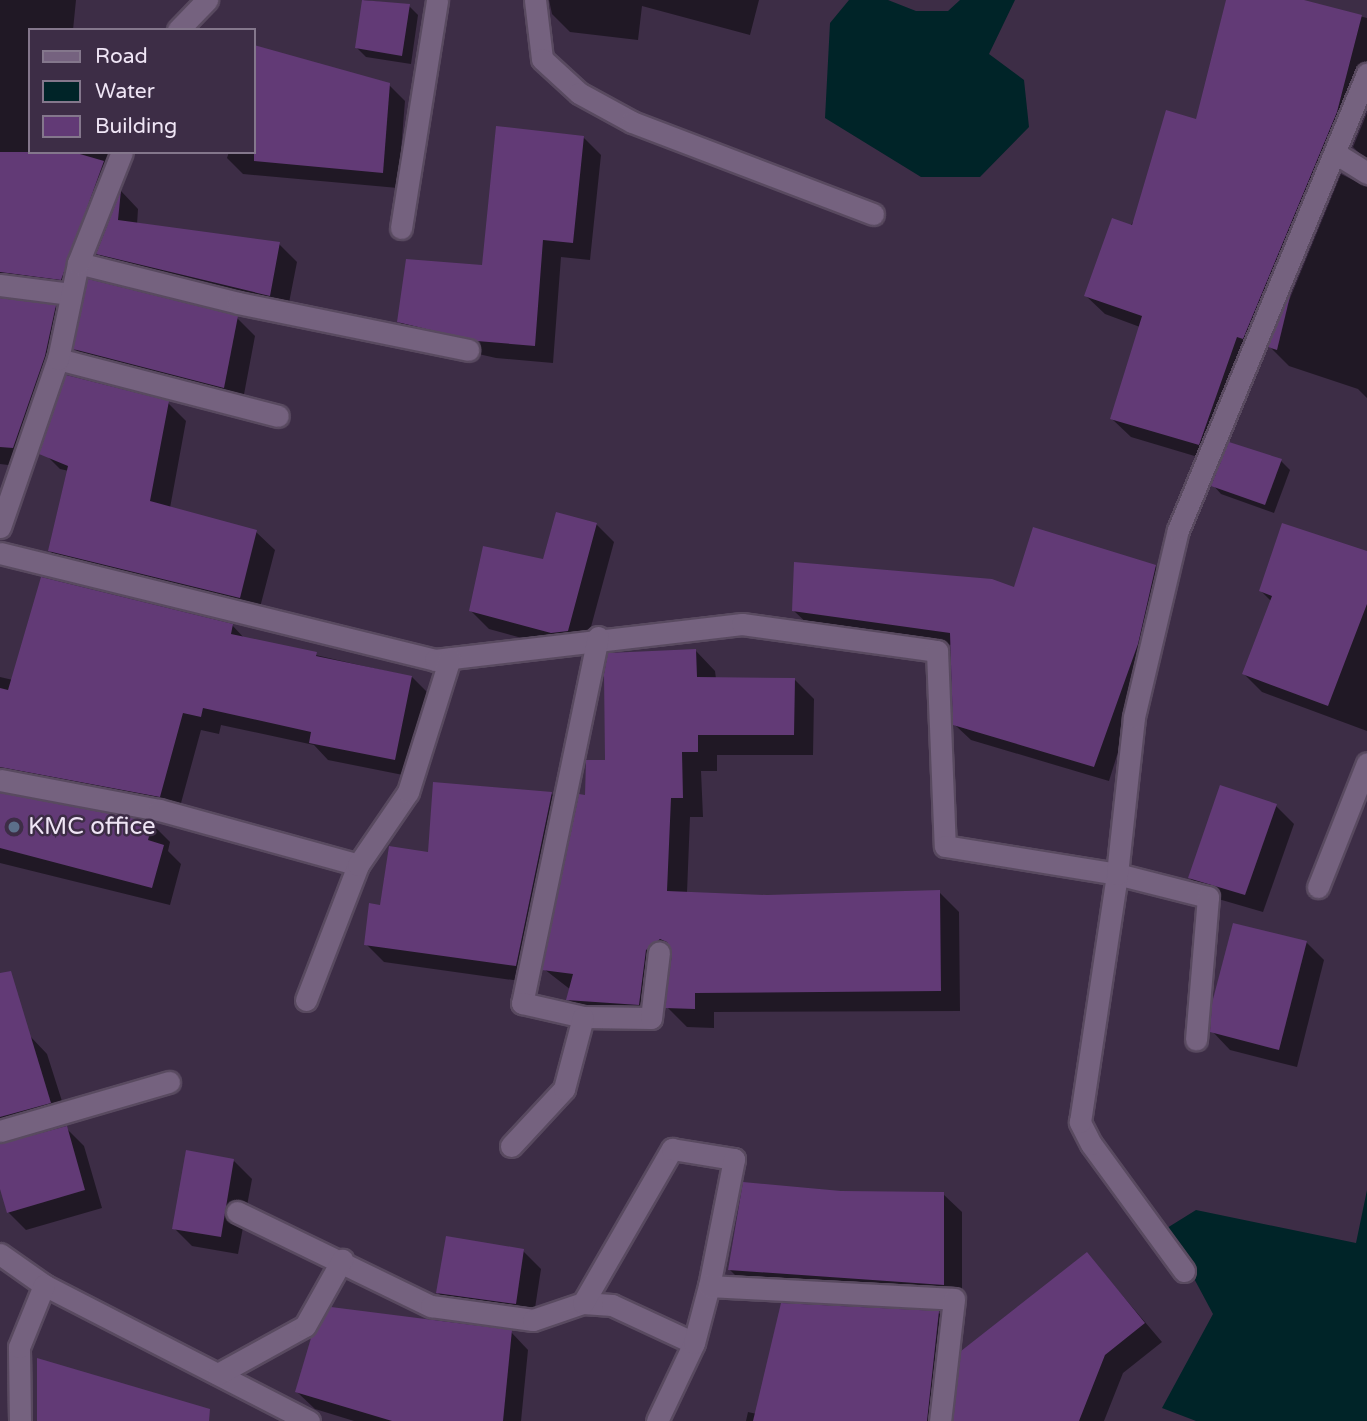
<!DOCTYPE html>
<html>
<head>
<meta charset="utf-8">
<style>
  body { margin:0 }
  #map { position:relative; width:1367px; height:1421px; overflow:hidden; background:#3d2d46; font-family:"Varela Round",sans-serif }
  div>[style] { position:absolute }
  .water>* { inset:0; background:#002428 }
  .shadow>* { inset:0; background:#0007 }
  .building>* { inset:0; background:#623a76 }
  .roads { filter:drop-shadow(2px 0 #594a60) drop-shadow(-2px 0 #594a60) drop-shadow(0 2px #594a60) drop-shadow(0 -2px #594a60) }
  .street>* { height:21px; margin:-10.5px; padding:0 10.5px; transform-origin:10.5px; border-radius:10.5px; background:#75627f }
  .dots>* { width:19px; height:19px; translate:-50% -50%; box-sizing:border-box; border:4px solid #3d2d46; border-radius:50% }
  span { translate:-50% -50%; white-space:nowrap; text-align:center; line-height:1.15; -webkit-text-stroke:5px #3d2d46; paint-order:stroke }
  .poi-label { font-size:24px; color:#efe5f5 }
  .left { translate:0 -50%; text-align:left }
  .legend { position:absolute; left:28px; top:28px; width:228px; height:126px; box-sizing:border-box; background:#3d2d46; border:2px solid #84778c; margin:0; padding:9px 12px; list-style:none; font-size:21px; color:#efe5f5 }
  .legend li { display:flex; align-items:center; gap:14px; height:35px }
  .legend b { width:35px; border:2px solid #84778c }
</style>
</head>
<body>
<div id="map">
  <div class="water">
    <div style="clip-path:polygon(849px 0,888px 0,916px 11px,948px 11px,960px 0,1015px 0,989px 54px,1024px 80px,1029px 127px,980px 177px,921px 177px,825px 118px,830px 23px)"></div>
    <div style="clip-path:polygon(1367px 1190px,1367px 1421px,1196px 1421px,1162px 1408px,1213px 1314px,1167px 1228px,1196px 1210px,1356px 1243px)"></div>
  </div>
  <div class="shadow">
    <div style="clip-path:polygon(0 0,76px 0,73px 30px,30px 30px,30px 152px,116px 152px,112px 172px,124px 183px,121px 191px,138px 209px,137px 225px,279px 244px,297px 262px,287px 313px,116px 271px,98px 254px,88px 281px,237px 318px,255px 336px,242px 405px,93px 367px,75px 349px,88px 287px,81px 299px,22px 292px,10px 301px,55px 307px,75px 327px,65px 376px,168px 403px,186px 421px,170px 508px,256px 532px,275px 550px,258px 615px,68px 569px,50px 551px,69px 471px,60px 469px,40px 449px,33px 468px,0 464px)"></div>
    <div style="clip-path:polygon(364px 0,409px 6px,418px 15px,411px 64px,366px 57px,357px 48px)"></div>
    <div style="clip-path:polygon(549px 0,759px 0,750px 35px,642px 6px,638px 40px,570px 32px,552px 14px)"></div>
    <div style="clip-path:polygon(1228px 0,1297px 0,1367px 18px,1367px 103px,1262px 357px,1256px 354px,1218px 463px,1131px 437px,1112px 419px,1140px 327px,1105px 314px,1086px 296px,1197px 121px)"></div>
    <div style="clip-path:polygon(254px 47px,389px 85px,405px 101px,398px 188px,243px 174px,227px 158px,229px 152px,254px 152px)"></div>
    <div style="clip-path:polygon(1367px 113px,1367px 161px,1353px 147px)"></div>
    <div style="clip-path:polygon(583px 137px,601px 155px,590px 260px,561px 257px,553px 363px,496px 358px,417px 340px,399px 322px,483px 267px)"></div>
    <div style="clip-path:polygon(1341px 174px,1367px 187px,1367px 398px,1358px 389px,1289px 366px,1270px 347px)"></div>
    <div style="clip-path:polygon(1281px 461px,1290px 470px,1274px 513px,1221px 494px,1213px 485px)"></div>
    <div style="clip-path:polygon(596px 524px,614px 542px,585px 649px,570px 651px,489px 629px,471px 611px)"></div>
    <div style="clip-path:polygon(1367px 553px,1367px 731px,1262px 692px,1244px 674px,1271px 601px,1261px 591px)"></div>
    <div style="clip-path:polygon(1155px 566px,1171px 582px,1109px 781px,971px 740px,955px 725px,952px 645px,810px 626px,794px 611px,1015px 589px)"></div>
    <div style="clip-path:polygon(232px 625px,245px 639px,412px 677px,430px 695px,413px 777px,328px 760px,314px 745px,221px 725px,219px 734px,201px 730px,178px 814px,7px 790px,6px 796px,152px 824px,170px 842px,168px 851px,181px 864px,170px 905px,0 863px,0 677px,13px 680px)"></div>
    <div style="clip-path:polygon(696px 651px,715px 671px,716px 679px,794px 679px,814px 699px,813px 755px,717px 755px,717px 771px,701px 771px,703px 817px,690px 817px,687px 893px,767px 896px,939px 892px,959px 912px,960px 1011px,714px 1012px,714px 1028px,687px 1027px,667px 1007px,673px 960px,665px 970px,659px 1024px,588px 1019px,568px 999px,571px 990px,544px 969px,587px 796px,607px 761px)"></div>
    <div style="clip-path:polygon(1221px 787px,1276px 806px,1294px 824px,1263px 912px,1208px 896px,1190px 878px)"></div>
    <div style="clip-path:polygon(552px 794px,570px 812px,534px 983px,384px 962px,366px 944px,381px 907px,430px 854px)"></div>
    <div style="clip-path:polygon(1306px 942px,1324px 960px,1297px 1067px,1230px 1050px,1212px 1031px)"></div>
    <div style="clip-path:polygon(29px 1035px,47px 1054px,68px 1120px,14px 1136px,6px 1145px,66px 1128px,84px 1146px,102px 1208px,26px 1230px,8px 1212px,0 1183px,0 1044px)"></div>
    <div style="clip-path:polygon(234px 1161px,252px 1179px,238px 1254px,192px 1246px,174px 1228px)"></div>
    <div style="clip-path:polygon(943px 1194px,962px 1212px,962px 1303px,748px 1288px,730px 1270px)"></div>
    <div style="clip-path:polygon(523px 1251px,541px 1269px,533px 1321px,456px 1311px,438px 1293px)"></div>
    <div style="clip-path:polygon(1087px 1254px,1162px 1342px,1123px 1373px,1104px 1421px,955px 1421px)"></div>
    <div style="clip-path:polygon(939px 1313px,956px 1331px,946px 1421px,746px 1421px,748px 1412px,757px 1414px)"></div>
    <div style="clip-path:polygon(511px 1332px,528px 1350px,521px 1421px,354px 1421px,315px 1409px,297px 1392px)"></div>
  </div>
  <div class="building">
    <div style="clip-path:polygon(362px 0,410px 4px,402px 56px,355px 48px)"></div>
    <div style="clip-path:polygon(1226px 0,1304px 0,1362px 15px,1337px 112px,1243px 339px,1237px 337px,1199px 445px,1110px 419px,1142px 316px,1084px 296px,1112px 218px,1132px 225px,1166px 110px,1196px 119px)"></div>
    <div style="clip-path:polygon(254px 45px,390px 83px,383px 173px,254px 161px)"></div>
    <div style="clip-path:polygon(496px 126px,584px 136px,573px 243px,543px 240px,535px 346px,477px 341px,397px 322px,406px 259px,482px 265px)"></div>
    <div style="clip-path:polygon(0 152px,73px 152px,104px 161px,61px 280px,0 272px)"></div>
    <div style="clip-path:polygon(121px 190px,118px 220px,280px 242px,270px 296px,96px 254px)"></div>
    <div style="clip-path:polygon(88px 279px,238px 316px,224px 388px,73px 349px)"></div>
    <div style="clip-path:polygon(1292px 288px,1277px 350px,1268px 347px)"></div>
    <div style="clip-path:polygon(0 298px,56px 305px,45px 356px,13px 448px,0 447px)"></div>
    <div style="clip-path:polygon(66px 375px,169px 401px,150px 501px,257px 530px,240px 598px,48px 551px,68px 466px,39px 454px)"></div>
    <div style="clip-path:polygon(1229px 442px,1282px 459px,1265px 505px,1211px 486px)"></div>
    <div style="clip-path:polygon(556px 512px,597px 523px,568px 631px,551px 633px,469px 611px,483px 546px,543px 559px)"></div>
    <div style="clip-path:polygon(1282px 523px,1367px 551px,1367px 604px,1328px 706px,1242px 674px,1272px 596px,1259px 591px)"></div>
    <div style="clip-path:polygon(1033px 527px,1156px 565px,1138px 644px,1094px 767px,953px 725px,950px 633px,792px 611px,794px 562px,992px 579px,1014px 587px)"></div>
    <div style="clip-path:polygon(41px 577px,233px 624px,231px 634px,317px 652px,316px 656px,412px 676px,395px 760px,309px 743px,311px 732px,203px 708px,201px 717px,183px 713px,160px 797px,0 767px,0 688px,8px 690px)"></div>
    <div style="clip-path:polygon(696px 649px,697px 677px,795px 678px,794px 735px,698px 735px,698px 752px,682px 752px,683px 798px,671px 798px,667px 891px,767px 895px,940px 890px,941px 991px,695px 993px,695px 1009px,665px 1008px,672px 953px,667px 942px,660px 939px,646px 950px,639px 1005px,566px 1000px,573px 974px,542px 970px,579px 794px,585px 795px,586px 760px,605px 760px,604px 674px,608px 653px)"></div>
    <div style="clip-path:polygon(433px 782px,552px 792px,516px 966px,364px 945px,369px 903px,380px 905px,389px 846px,428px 852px)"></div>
    <div style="clip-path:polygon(1220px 785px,1277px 804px,1245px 895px,1188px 878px)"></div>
    <div style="clip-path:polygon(0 793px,153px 822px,148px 840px,164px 845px,152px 888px,0 848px)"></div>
    <div style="clip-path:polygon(1233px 923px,1307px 941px,1279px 1050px,1210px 1032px,1212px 1003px)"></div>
    <div style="clip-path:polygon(11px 971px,51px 1103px,0 1117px,0 973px)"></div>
    <div style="clip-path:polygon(67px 1126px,85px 1190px,7px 1213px,0 1189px,0 1144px)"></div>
    <div style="clip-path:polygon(186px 1150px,234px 1159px,221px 1237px,172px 1229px)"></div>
    <div style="clip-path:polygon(743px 1182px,841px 1191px,944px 1192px,944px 1285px,728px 1270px)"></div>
    <div style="clip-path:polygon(446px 1236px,524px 1249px,516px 1304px,436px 1293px)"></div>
    <div style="clip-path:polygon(1087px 1252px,1145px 1323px,1105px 1355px,1079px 1421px,953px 1421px,961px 1351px)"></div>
    <div style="clip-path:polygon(781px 1303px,939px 1311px,927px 1421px,753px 1421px)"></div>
    <div style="clip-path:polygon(331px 1307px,512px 1330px,503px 1421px,392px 1421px,295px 1392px,311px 1338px)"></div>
    <div style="clip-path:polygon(37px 1358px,210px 1409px,209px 1421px,37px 1421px)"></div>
  </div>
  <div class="roads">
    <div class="street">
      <div style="left:535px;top:0;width:59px;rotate:83.2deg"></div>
      <div style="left:542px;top:59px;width:50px;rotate:42.6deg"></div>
      <div style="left:579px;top:93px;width:60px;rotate:28.7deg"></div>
      <div style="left:632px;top:122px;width:258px;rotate:20.9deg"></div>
      <div style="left:178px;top:30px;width:42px;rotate:-46deg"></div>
      <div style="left:1335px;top:153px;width:38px;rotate:32deg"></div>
      <div style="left:401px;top:228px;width:231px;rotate:-81deg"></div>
      <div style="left:78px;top:263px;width:165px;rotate:14deg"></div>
      <div style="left:238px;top:303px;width:235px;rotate:11.5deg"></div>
      <div style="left:0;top:285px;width:71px;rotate:7.3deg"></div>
      <div style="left:58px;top:359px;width:227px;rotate:14.5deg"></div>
      <div style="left:0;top:527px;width:178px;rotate:-71deg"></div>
      <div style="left:58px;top:359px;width:98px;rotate:-78.2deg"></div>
      <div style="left:78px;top:263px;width:119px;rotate:-68.4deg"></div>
      <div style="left:0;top:553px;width:448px;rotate:13.8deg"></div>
      <div style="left:435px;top:660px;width:309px;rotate:-6.7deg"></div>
      <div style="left:742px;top:624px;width:197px;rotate:7.9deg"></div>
      <div style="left:937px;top:651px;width:195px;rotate:87.7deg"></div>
      <div style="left:945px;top:846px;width:174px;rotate:9.2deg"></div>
      <div style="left:1117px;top:874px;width:94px;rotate:14.2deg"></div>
      <div style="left:1208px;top:897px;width:143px;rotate:94.8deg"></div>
      <div style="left:598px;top:637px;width:374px;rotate:101.7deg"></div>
      <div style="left:522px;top:1003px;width:63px;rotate:12.9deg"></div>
      <div style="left:583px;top:1017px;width:68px;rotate:0.8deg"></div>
      <div style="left:651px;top:1018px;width:66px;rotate:-83.1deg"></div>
      <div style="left:0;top:780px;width:162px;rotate:10.7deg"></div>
      <div style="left:159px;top:810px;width:206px;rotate:15.4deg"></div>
      <div style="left:1318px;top:887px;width:133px;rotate:-68.4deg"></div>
      <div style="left:306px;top:1000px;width:145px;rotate:-68.9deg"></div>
      <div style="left:358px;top:865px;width:88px;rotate:-55.6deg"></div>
      <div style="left:408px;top:792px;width:140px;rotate:-72.6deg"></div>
      <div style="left:0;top:1131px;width:176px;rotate:-16.2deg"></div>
      <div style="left:511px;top:1146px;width:78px;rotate:-47.1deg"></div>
      <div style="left:564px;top:1089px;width:74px;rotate:-75.2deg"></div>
      <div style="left:237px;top:1212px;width:216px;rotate:25.9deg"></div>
      <div style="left:431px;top:1306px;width:103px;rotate:7.8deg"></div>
      <div style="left:533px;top:1320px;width:53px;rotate:-18.8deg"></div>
      <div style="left:583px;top:1303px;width:29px;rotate:4deg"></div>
      <div style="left:612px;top:1305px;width:90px;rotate:24.9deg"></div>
      <div style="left:0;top:1254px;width:54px;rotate:35.2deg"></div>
      <div style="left:44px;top:1285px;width:298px;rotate:27.2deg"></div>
      <div style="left:1184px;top:1271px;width:157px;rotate:-126.2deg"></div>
      <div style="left:1091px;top:1144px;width:25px;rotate:-117deg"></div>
      <div style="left:1080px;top:1122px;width:251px;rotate:-81.5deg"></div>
      <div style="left:1117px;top:874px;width:158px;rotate:-83.8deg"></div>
      <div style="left:1134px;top:717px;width:192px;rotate:-76.8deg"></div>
      <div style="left:1178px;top:530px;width:494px;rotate:-67.5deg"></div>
      <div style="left:583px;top:1303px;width:178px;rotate:-60deg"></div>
      <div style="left:672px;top:1149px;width:63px;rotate:9.2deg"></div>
      <div style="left:734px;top:1159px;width:129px;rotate:101.1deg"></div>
      <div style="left:218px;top:1374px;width:99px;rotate:-28.9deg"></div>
      <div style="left:305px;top:1326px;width:76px;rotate:-60.7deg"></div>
      <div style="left:20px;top:1421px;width:74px;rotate:-90.8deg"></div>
      <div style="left:19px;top:1347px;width:67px;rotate:-68deg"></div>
      <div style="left:657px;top:1421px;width:86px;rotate:-64.6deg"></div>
      <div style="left:694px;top:1343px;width:59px;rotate:-75.3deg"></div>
      <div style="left:709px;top:1286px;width:245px;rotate:3deg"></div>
      <div style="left:954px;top:1299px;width:123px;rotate:96.5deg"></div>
    </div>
  </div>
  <div class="dots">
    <div style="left:14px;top:827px;background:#5c6f8a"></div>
  </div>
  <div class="poi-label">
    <span class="left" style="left:28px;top:827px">KMC office</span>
  </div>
  <ul class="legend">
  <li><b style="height:9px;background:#75627f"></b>Road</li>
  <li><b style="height:19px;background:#002428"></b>Water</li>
  <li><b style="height:19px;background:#623a76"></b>Building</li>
  </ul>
</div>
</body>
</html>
